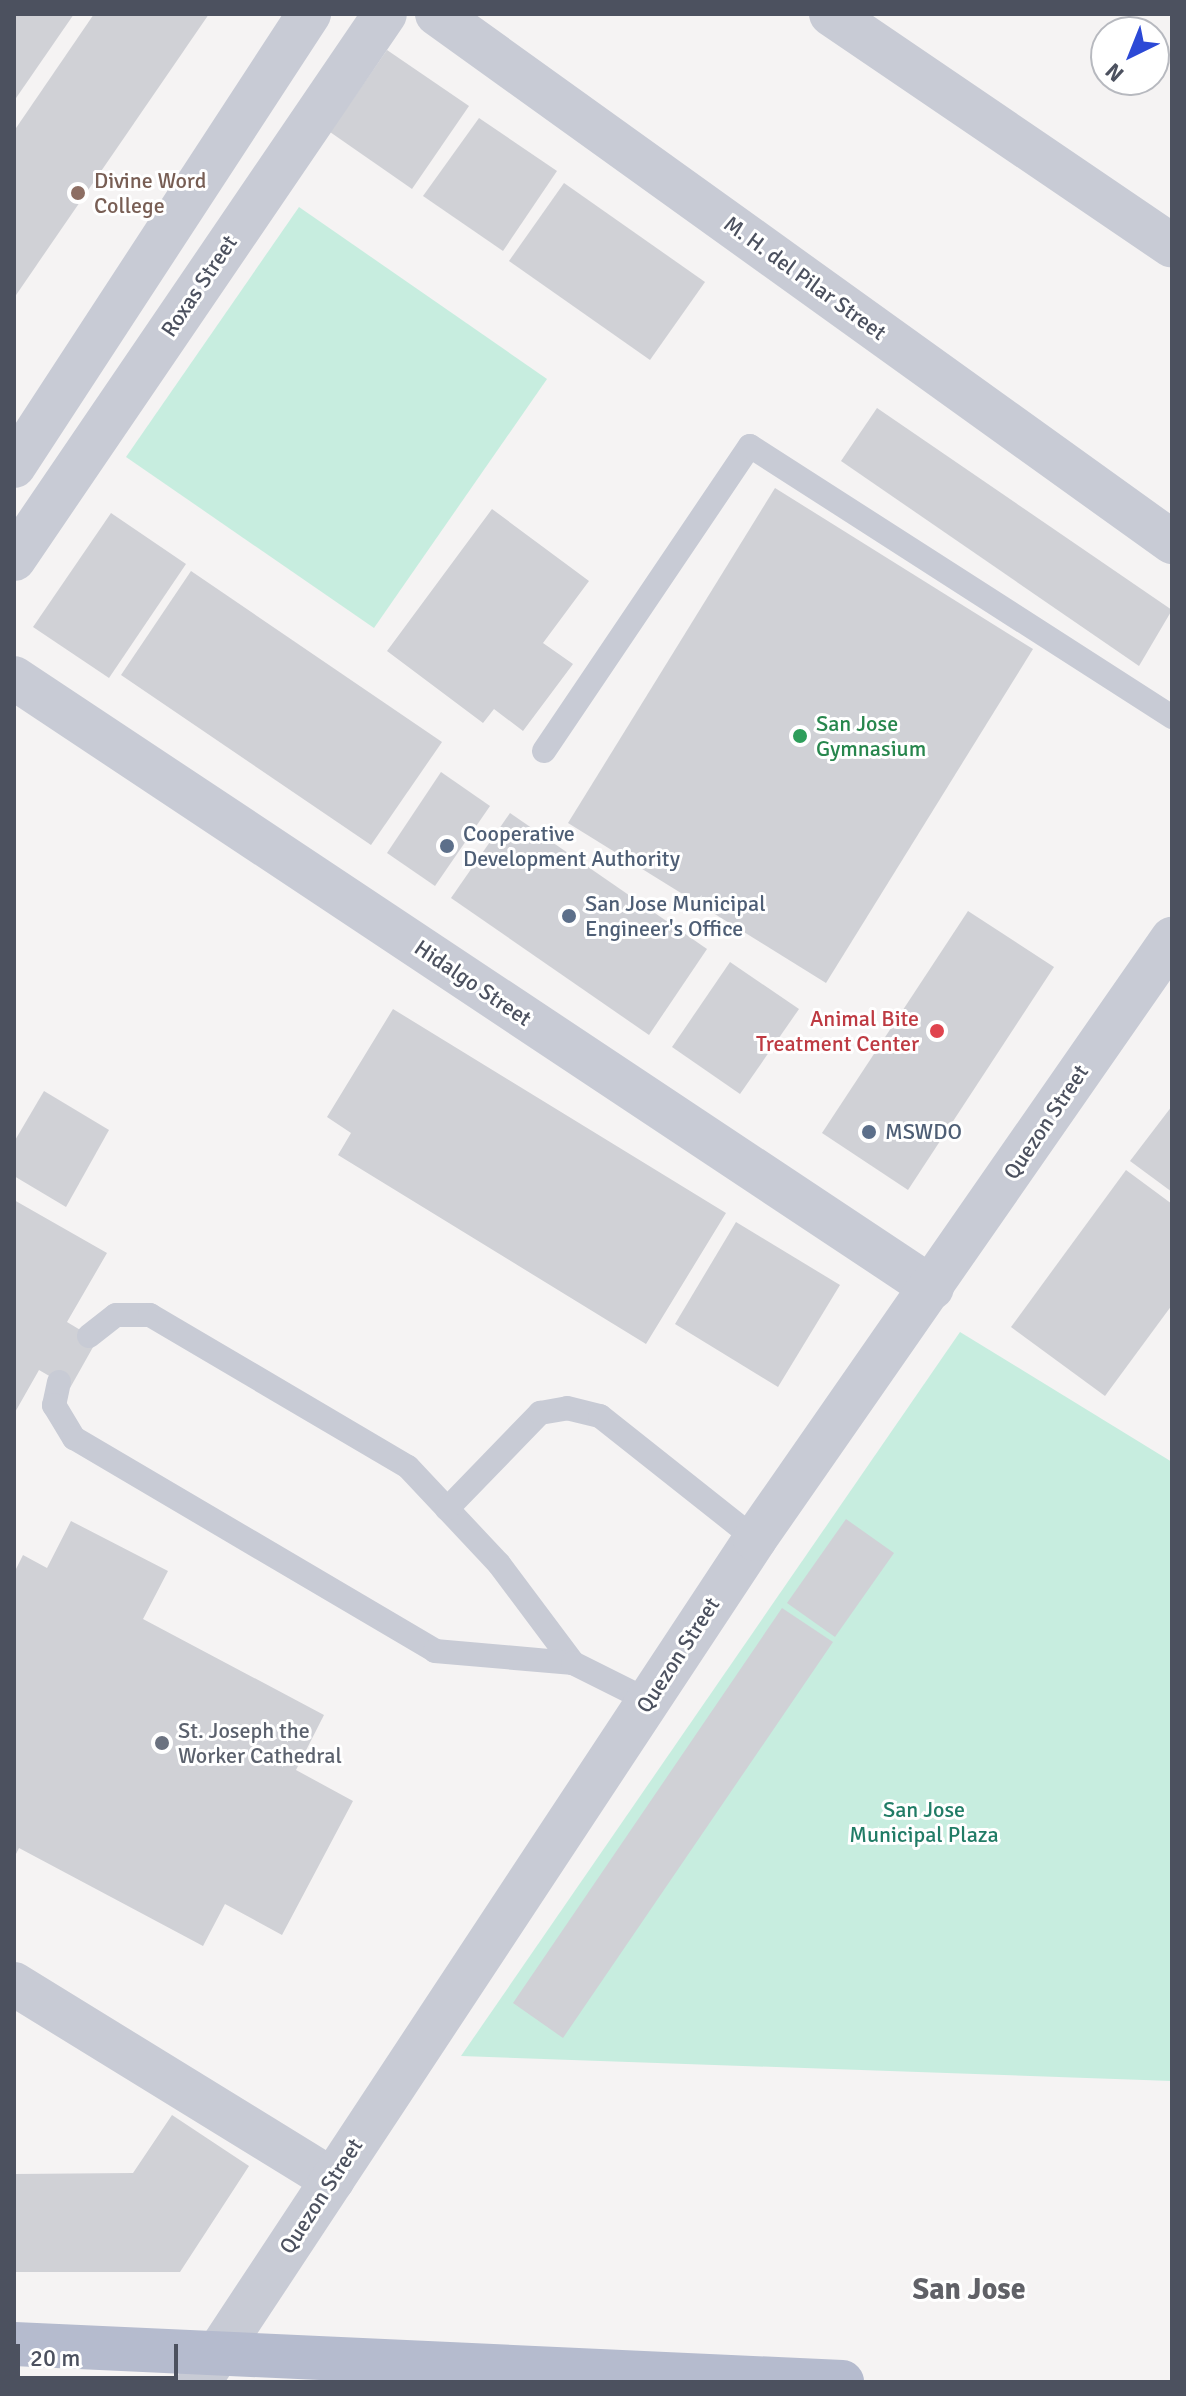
<!DOCTYPE html>
<html>
<head>
<meta charset="utf-8">
<style>
  body { margin:0 }
  #map { position:relative; width:1186px; height:2396px; overflow:hidden; background:#f5f3f3; font-family:Signika,sans-serif }
  div>[style] { position:absolute }
  .green>* { inset:0; background:#c7eddf }
  .building>* { inset:0; background:#d0d1d6 }
  .lane>* { height:24px; margin:-12px; padding:0 12px; transform-origin:12px; border-radius:12px; background:#c8cbd5 }
  .street>* { height:44px; margin:-22px; padding:0 22px; transform-origin:22px; border-radius:22px; background:#c8cbd5 }
  .primary>* { height:44px; margin:-22px; padding:0 22px; transform-origin:22px; border-radius:22px; background:#b5bbce }
  .dots>* { width:22px; height:22px; translate:-50% -50%; box-sizing:border-box; border:4px solid #fff; border-radius:50% }
  span { translate:-50% -50%; white-space:nowrap; text-align:center; line-height:1.15; -webkit-text-stroke:6px #fff; paint-order:stroke }
  .education-label { font-size:22px; color:#785e54 }
  .left { translate:0 -50%; text-align:left }
  .street-label { font-size:22px; color:#4c515f }
  .leisure-label { font-size:22px; color:#27864d }
  .service-label { font-size:22px; color:#4e5e75 }
  .health-label { font-size:22px; color:#be3a42 }
  .right { translate:-100% -50%; text-align:right }
  .worship-label { font-size:22px; color:#5b616d }
  .park-label { font-size:22px; color:#217c66 }
  .district-label { font-size:30px; color:#606167; font-weight:700 }
  .frame { position:absolute; inset:0; border:16px solid #4c515f; pointer-events:none }
  .north { position:absolute; left:1090px; top:16px; width:80px; height:80px; box-sizing:border-box; background:#fff; border:2px solid #b7b9bf; border-radius:50%; rotate:223deg; font-size:22px; font-weight:700; line-height:32px; text-align:center; color:#4c515f }
  .north::after { content:''; display:block; margin:auto; width:28px; height:36px; background:#2c49d6; clip-path:polygon(50% 0,100% 100%,50% 72%,0 100%) }
  .scale { position:absolute; left:16px; top:2344px; width:162px; height:36px; box-sizing:border-box; border:4px solid #4c515f; border-top:0; padding-left:10px; font-size:24px; line-height:28px; white-space:nowrap; color:#4c515f; -webkit-text-stroke:6px #fff; paint-order:stroke }
</style>
</head>
<body>
<div id="map">
  <div class="green">
    <div style="clip-path:polygon(299px 207px,547px 379px,374px 628px,126px 457px)"></div>
    <div style="clip-path:polygon(960px 1332px,1172px 1462px,1172px 2081px,461px 2056px)"></div>
  </div>
  <div class="building">
    <div style="clip-path:polygon(14px 14px,74px 14px,14px 101px)"></div>
    <div style="clip-path:polygon(94px 14px,209px 14px,14px 298px,14px 131px)"></div>
    <div style="clip-path:polygon(387px 50px,469px 106px,412px 189px,330px 132px)"></div>
    <div style="clip-path:polygon(479px 118px,557px 171px,503px 251px,423px 196px)"></div>
    <div style="clip-path:polygon(564px 183px,705px 282px,650px 360px,509px 261px)"></div>
    <div style="clip-path:polygon(877px 408px,1172px 610px,1139px 666px,841px 461px)"></div>
    <div style="clip-path:polygon(775px 488px,1033px 649px,826px 983px,568px 823px)"></div>
    <div style="clip-path:polygon(492px 509px,589px 581px,543px 643px,573px 664px,523px 731px,494px 709px,483px 723px,387px 651px)"></div>
    <div style="clip-path:polygon(111px 513px,186px 564px,109px 678px,33px 627px)"></div>
    <div style="clip-path:polygon(191px 571px,442px 742px,371px 845px,121px 675px)"></div>
    <div style="clip-path:polygon(441px 772px,490px 806px,435px 886px,387px 853px)"></div>
    <div style="clip-path:polygon(510px 813px,707px 949px,649px 1035px,451px 898px)"></div>
    <div style="clip-path:polygon(968px 911px,1054px 967px,908px 1190px,822px 1133px)"></div>
    <div style="clip-path:polygon(730px 962px,799px 1009px,740px 1094px,672px 1047px)"></div>
    <div style="clip-path:polygon(393px 1009px,726px 1213px,646px 1344px,338px 1155px,351px 1133px,327px 1117px)"></div>
    <div style="clip-path:polygon(44px 1091px,109px 1130px,66px 1207px,14px 1176px,14px 1142px)"></div>
    <div style="clip-path:polygon(1172px 1106px,1172px 1192px,1130px 1161px)"></div>
    <div style="clip-path:polygon(1126px 1170px,1172px 1204px,1172px 1305px,1105px 1396px,1011px 1327px)"></div>
    <div style="clip-path:polygon(14px 1200px,107px 1253px,67px 1322px,97px 1340px,70px 1388px,39px 1370px,14px 1414px)"></div>
    <div style="clip-path:polygon(736px 1222px,840px 1285px,778px 1387px,675px 1324px)"></div>
    <div style="clip-path:polygon(846px 1519px,894px 1553px,835px 1637px,787px 1603px)"></div>
    <div style="clip-path:polygon(71px 1521px,168px 1571px,143px 1619px,324px 1715px,296px 1770px,353px 1801px,282px 1935px,225px 1904px,203px 1946px,19px 1848px,14px 1858px,14px 1573px,23px 1555px,47px 1568px)"></div>
    <div style="clip-path:polygon(782px 1608px,833px 1642px,563px 2038px,513px 2003px)"></div>
    <div style="clip-path:polygon(172px 2115px,249px 2166px,180px 2272px,14px 2272px,14px 2174px,133px 2173px)"></div>
  </div>
  <div class="lane">
    <div style="left:544px;top:751px;width:368px;rotate:-56deg"></div>
    <div style="left:750px;top:446px;width:502px;rotate:32.71deg"></div>
    <div style="left:89px;top:1336px;width:34px;rotate:-38deg"></div>
    <div style="left:116px;top:1315px;width:34px"></div>
    <div style="left:150px;top:1315px;width:299px;rotate:30.5deg"></div>
    <div style="left:408px;top:1467px;width:133px;rotate:46.8deg"></div>
    <div style="left:499px;top:1564px;width:124px;rotate:53.2deg"></div>
    <div style="left:59px;top:1382px;width:24px;rotate:102deg"></div>
    <div style="left:54px;top:1405px;width:39px;rotate:59deg"></div>
    <div style="left:74px;top:1438px;width:419px;rotate:30.5deg"></div>
    <div style="left:435px;top:1651px;width:139px;rotate:5deg"></div>
    <div style="left:573px;top:1663px;width:85px;rotate:26.6deg"></div>
    <div style="left:447px;top:1509px;width:134px;rotate:-45.9deg"></div>
    <div style="left:540px;top:1413px;width:27px;rotate:-10deg"></div>
    <div style="left:567px;top:1408px;width:34px;rotate:14deg"></div>
    <div style="left:600px;top:1416px;width:198px;rotate:38.4deg"></div>
  </div>
  <div class="street">
    <div style="left:437px;top:14px;width:905px;rotate:35.69deg"></div>
    <div style="left:831px;top:14px;width:412px;rotate:34.2deg"></div>
    <div style="left:14px;top:466px;width:540px;rotate:-56.87deg"></div>
    <div style="left:14px;top:559px;width:659px;rotate:-55.76deg"></div>
    <div style="left:14px;top:678px;width:1102px;rotate:33.6deg"></div>
    <div style="left:14px;top:1984px;width:374px;rotate:31.6deg"></div>
    <div style="left:199px;top:2382px;width:1010px;rotate:-56.59deg"></div>
    <div style="left:755px;top:1539px;width:731px;rotate:-55.2deg"></div>
  </div>
  <div class="primary">
    <div style="left:14px;top:2344px;width:829px;rotate:2.63deg"></div>
  </div>
  <div class="dots">
    <div style="left:78px;top:193px;background:#8d6e63"></div>
    <div style="left:800px;top:736px;background:#2e9e5b"></div>
    <div style="left:447px;top:846px;background:#5c6f8a"></div>
    <div style="left:569px;top:916px;background:#5c6f8a"></div>
    <div style="left:937px;top:1031px;background:#e0444e"></div>
    <div style="left:869px;top:1132px;background:#5c6f8a"></div>
    <div style="left:162px;top:1743px;background:#6b7280"></div>
  </div>
  <div class="education-label">
    <span class="left" style="left:94px;top:193px">Divine Word<br>College</span>
  </div>
  <div class="street-label">
    <span style="left:805px;top:278px;rotate:36deg">M. H. del Pilar Street</span>
    <span style="left:199px;top:286px;rotate:-56deg">Roxas Street</span>
    <span style="left:473px;top:983px;rotate:34deg">Hidalgo Street</span>
    <span style="left:1046px;top:1122px;rotate:-56deg">Quezon Street</span>
    <span style="left:678px;top:1655px;rotate:-57deg">Quezon Street</span>
    <span style="left:321px;top:2196px;rotate:-57deg">Quezon Street</span>
  </div>
  <div class="leisure-label">
    <span class="left" style="left:816px;top:736px">San Jose<br>Gymnasium</span>
  </div>
  <div class="service-label">
    <span class="left" style="left:463px;top:846px">Cooperative<br>Development Authority</span>
    <span class="left" style="left:585px;top:916px">San Jose Municipal<br>Engineer's Office</span>
    <span class="left" style="left:885px;top:1132px">MSWDO</span>
  </div>
  <div class="health-label">
    <span class="right" style="left:919px;top:1031px">Animal Bite<br>Treatment Center</span>
  </div>
  <div class="worship-label">
    <span class="left" style="left:178px;top:1743px">St. Joseph the<br>Worker Cathedral</span>
  </div>
  <div class="park-label">
    <span style="left:924px;top:1822px">San Jose<br>Municipal Plaza</span>
  </div>
  <div class="district-label">
    <span style="left:969px;top:2290px">San Jose</span>
  </div>
  <div class="frame"></div>
  <div class="north">N</div>
  <div class="scale">20 m</div>
</div>
</body>
</html>
